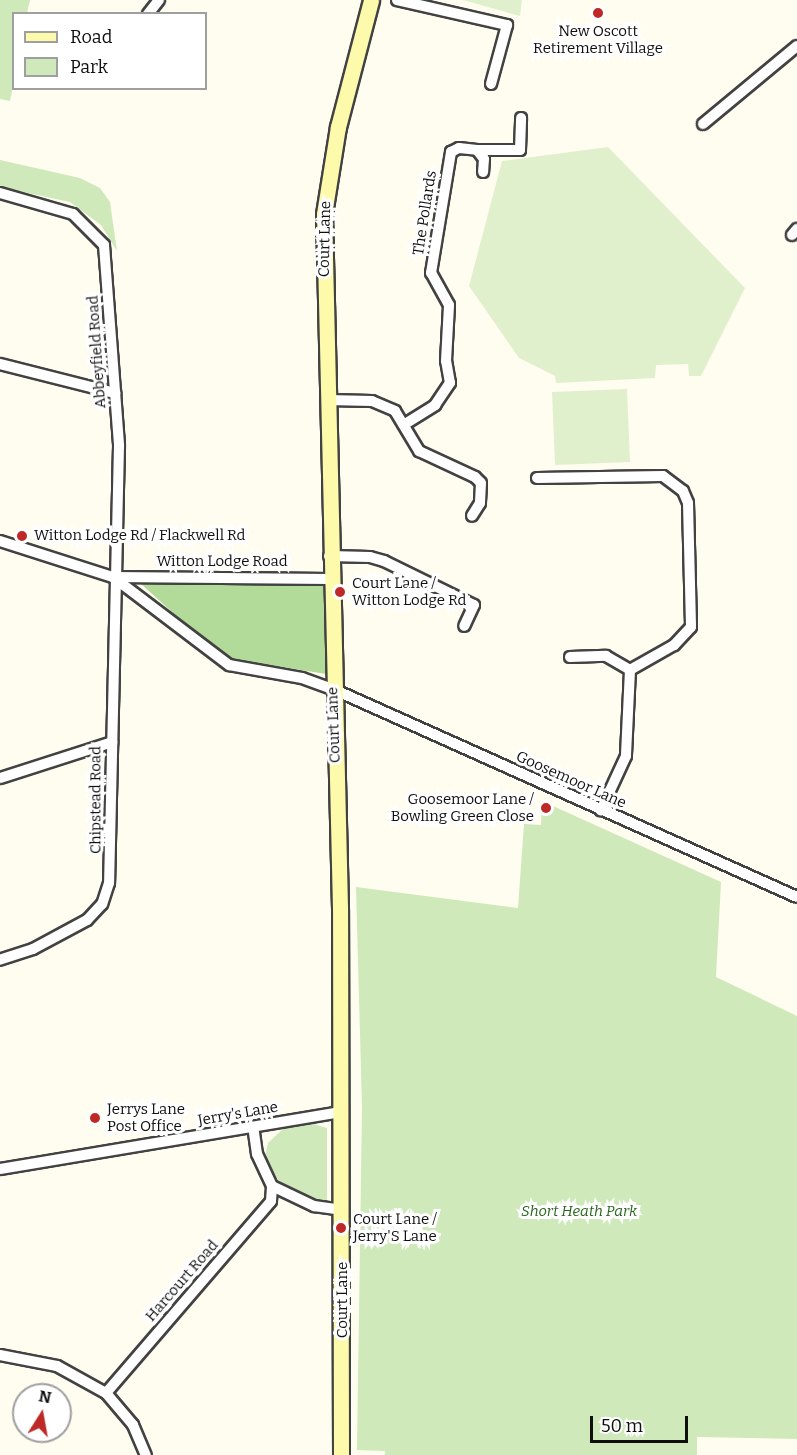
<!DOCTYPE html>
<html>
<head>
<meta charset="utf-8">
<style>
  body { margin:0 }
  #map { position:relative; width:797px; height:1455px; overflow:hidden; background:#fffdf0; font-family:Bitter,serif }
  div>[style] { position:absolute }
  .green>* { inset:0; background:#cfe9ba }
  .forest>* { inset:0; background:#b2da99 }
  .pitch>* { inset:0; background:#e1f0cc }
  .roads { filter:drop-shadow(2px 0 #424242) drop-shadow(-2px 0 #424242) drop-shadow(0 2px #424242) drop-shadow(0 -2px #424242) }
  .street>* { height:10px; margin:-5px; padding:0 5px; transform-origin:5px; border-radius:5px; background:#fff }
  .secondary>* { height:15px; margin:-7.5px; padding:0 7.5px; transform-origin:7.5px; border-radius:7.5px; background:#fefaac }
  .dots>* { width:16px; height:16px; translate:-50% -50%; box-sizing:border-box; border:3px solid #fff; border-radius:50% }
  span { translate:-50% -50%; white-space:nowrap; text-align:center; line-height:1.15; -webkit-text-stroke:6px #fff; paint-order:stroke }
  .poi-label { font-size:15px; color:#0f0f0f }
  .left { translate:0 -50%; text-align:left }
  .right { translate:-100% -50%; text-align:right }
  .street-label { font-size:15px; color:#0f0f0f }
  .park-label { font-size:15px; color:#29661f; font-style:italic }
  .legend { position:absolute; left:12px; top:12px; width:195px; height:78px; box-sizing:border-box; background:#fff; border:2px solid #9f9f9f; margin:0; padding:8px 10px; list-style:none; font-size:18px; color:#0f0f0f }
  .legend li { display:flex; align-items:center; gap:12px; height:30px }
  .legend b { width:30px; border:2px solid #9f9f9f }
  .north { position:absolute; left:12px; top:1383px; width:60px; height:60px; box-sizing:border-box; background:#fff; border:2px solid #9f9f9f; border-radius:50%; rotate:11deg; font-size:16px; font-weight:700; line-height:24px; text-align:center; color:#0f0f0f }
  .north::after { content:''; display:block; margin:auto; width:21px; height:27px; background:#be2927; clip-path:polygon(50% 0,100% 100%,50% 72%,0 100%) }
  .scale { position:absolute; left:590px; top:1416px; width:98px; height:27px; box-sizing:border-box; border:3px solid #0f0f0f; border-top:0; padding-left:8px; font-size:18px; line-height:21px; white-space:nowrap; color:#0f0f0f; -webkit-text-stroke:4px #fff; paint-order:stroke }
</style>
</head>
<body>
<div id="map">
  <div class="green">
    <div style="clip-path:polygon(0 0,30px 0,27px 13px,14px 14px,14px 81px,10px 101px,0 99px)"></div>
    <div style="clip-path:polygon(0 160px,80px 178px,100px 188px,110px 202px,117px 251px,101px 225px,70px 202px,0 187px)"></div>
    <div style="clip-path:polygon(542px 801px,721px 882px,716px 977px,797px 1016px,797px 1439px,697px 1437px,697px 1455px,385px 1455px,385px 1451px,357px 1450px,362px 1107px,356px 887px,518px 908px,524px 824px,541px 825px)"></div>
    <div style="clip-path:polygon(313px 1124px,327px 1128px,327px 1204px,280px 1182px,268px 1165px,266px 1153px,268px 1143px,284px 1128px)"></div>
  </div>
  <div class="forest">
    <div style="clip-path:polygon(139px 582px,328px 582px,326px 674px,233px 659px,183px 622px)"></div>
  </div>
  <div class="pitch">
    <div style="clip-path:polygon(463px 0,522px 0,520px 16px)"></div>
    <div style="clip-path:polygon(608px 147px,745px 288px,701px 376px,689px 376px,688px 364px,656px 365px,655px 378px,556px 383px,555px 376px,519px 358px,469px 286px,502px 161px)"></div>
    <div style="clip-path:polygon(627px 389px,630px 462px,555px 465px,552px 392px)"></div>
  </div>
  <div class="roads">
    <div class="street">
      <div style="left:397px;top:0;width:113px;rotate:12.8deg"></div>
      <div style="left:507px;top:25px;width:61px;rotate:105.2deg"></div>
      <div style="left:148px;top:14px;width:18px;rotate:-52deg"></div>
      <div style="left:703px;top:124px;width:122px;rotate:-39.7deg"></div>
      <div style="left:477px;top:150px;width:43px"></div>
      <div style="left:520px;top:150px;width:32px;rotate:-88deg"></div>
      <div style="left:0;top:193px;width:76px;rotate:16deg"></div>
      <div style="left:73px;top:214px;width:44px;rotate:45deg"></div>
      <div style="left:104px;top:245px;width:202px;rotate:85.7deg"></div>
      <div style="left:119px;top:446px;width:437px;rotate:91.3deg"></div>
      <div style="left:109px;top:883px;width:22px;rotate:108deg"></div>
      <div style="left:102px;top:904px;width:22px;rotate:133deg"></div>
      <div style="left:87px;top:920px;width:61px;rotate:151.8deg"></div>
      <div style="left:33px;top:949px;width:35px;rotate:162deg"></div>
      <div style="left:792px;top:235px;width:8px;rotate:-50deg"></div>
      <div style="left:0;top:364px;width:119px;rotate:14.2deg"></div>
      <div style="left:327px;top:400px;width:45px;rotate:1.3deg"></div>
      <div style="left:372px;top:401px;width:25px;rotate:23deg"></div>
      <div style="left:395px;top:411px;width:47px;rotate:59deg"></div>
      <div style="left:419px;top:451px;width:62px;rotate:24.9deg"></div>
      <div style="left:475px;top:477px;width:8px;rotate:45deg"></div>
      <div style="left:481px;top:483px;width:20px;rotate:93deg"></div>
      <div style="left:480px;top:503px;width:15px;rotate:122deg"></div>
      <div style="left:405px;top:424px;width:36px;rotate:-32deg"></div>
      <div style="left:435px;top:405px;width:27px;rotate:-56deg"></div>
      <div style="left:450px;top:383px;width:22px;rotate:-100deg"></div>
      <div style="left:446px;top:361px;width:56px;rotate:-86.9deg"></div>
      <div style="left:449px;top:305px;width:37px;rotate:-119deg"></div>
      <div style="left:431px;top:273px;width:123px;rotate:-80.6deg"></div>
      <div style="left:451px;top:152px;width:9px;rotate:-27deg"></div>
      <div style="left:459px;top:148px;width:18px;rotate:6deg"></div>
      <div style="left:477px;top:150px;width:11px;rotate:52deg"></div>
      <div style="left:484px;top:159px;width:13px;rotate:94deg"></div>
      <div style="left:537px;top:478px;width:126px;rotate:-0.9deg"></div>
      <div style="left:663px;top:476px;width:25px;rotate:37deg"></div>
      <div style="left:683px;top:491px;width:13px;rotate:67deg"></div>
      <div style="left:688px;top:503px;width:124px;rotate:88.6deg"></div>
      <div style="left:691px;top:627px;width:25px;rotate:133deg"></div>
      <div style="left:674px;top:645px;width:51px;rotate:150.4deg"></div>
      <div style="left:630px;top:670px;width:86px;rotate:92.7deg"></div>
      <div style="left:626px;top:756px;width:60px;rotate:114.8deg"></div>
      <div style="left:0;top:541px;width:119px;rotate:17.7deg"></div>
      <div style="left:113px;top:577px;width:217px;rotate:0.5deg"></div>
      <div style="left:329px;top:556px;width:41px;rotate:1.4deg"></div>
      <div style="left:370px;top:557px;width:15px;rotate:16deg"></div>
      <div style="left:384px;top:561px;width:100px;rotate:26.1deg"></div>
      <div style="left:474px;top:605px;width:23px;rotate:115deg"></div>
      <div style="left:113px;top:577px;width:146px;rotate:37.2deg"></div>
      <div style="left:229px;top:665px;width:74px;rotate:10.1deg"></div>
      <div style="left:302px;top:678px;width:33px;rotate:20deg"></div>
      <div style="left:333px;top:689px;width:508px;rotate:24.15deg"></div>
      <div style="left:570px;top:657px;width:36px;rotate:-2deg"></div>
      <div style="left:606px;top:656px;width:28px;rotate:30deg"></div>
      <div style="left:0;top:778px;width:118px;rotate:-17.8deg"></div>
      <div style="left:0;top:1169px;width:345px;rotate:-9.5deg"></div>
      <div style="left:272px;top:1186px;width:47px;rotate:25.5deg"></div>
      <div style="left:314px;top:1206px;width:29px;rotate:8deg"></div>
      <div style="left:0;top:1355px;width:58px;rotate:10.9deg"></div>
      <div style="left:57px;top:1366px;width:56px;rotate:28.9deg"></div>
      <div style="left:106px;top:1393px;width:42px;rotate:49.8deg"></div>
      <div style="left:133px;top:1425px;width:33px;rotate:67deg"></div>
      <div style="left:106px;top:1393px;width:253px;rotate:-49.3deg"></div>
      <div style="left:271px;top:1201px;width:15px;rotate:-86deg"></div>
      <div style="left:272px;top:1186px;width:35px;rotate:-115deg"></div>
      <div style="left:257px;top:1154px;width:27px;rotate:-98deg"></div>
    </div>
    <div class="secondary">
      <div style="left:341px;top:1455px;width:547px;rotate:-90.1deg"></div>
      <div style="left:340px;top:908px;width:694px;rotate:-91.32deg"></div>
      <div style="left:324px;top:214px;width:88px;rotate:-80.9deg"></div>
      <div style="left:338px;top:127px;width:131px;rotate:-75.4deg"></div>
    </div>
  </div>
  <div class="dots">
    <div style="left:598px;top:13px;background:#be2927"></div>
    <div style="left:22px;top:536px;background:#be2927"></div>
    <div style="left:340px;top:592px;background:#be2927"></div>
    <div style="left:546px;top:808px;background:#be2927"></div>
    <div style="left:95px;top:1118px;background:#be2927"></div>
    <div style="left:341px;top:1228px;background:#be2927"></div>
  </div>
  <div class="poi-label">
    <span style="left:598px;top:40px">New Oscott<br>Retirement Village</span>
    <span class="left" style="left:34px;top:536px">Witton Lodge Rd / Flackwell Rd</span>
    <span class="left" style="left:352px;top:592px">Court Lane /<br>Witton Lodge Rd</span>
    <span class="right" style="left:534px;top:808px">Goosemoor Lane /<br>Bowling Green Close</span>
    <span class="left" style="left:107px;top:1118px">Jerrys Lane<br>Post Office</span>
    <span class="left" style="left:353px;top:1228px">Court Lane /<br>Jerry'S Lane</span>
  </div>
  <div class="street-label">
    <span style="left:425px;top:213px;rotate:-81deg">The Pollards</span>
    <span style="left:325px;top:239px;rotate:-89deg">Court Lane</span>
    <span style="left:97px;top:352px;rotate:-94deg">Abbeyfield Road</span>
    <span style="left:222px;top:562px">Witton Lodge Road</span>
    <span style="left:334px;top:725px;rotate:-92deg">Court Lane</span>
    <span style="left:571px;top:780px;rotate:24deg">Goosemoor Lane</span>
    <span style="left:96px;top:800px;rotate:-90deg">Chipstead Road</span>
    <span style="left:238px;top:1114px;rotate:-10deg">Jerry's Lane</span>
    <span style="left:182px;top:1281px;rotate:-49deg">Harcourt Road</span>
    <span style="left:343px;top:1300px;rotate:-90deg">Court Lane</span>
  </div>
  <div class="park-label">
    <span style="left:579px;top:1212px">Short Heath Park</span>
  </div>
  <ul class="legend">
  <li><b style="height:8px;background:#fefaac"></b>Road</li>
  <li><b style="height:16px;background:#cfe9ba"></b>Park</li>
  </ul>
  <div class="north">N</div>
  <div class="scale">50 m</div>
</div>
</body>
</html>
